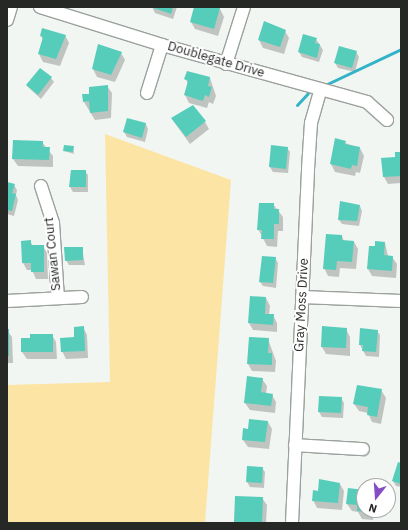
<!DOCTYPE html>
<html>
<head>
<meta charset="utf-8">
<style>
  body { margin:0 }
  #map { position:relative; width:408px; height:530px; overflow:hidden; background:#f1f6f2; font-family:"IBM Plex Sans",sans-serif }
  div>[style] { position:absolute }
  .green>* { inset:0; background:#fce4a4 }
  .shadow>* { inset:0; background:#0003 }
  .stream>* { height:3px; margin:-1.5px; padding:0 1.5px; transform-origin:1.5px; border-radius:1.5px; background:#32b3c8 }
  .building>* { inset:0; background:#55cdba }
  .roads { filter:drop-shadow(1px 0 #9ba19c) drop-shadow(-1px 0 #9ba19c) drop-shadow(0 1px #9ba19c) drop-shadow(0 -1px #9ba19c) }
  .minor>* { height:12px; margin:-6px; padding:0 6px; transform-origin:6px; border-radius:6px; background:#fff }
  span { translate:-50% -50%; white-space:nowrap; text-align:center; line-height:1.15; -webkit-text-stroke:4px #fff; paint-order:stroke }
  .street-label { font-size:13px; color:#262826 }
  .frame { position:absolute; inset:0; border:8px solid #262826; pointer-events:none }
  .north { position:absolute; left:356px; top:478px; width:40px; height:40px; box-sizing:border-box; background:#fff; border:1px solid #a8a9a8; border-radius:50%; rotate:197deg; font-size:11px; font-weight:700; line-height:16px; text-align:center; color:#262826 }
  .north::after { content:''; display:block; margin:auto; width:14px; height:18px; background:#854cc3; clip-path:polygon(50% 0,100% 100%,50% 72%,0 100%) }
</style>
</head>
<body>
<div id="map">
  <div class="green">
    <div style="clip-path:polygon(105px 134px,231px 180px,205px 523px,7px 523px,7px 385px,110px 382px)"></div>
  </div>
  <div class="shadow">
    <div style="clip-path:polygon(152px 7px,177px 7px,173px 19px,155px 13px)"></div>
    <div style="clip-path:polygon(195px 7px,219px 7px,224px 17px,218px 36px,195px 29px,191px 22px)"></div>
    <div style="clip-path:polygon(285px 31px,289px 38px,284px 54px,263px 48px,259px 40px)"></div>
    <div style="clip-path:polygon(65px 35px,69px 43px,60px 66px,43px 62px,39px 54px,43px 40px,41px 36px)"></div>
    <div style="clip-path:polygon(316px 39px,323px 50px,319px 62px,302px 57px,299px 52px)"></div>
    <div style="clip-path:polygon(356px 52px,359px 57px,355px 72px,338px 68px,335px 63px)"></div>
    <div style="clip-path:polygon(121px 53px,125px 60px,115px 82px,97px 77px,93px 69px)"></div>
    <div style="clip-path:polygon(51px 78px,54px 82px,41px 99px,27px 86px)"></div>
    <div style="clip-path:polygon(210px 78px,216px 96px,213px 104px,209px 102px,207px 108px,189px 103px,185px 95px,188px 84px,186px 79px)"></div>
    <div style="clip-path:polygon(107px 86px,112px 93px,111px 118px,95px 120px,84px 102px,91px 94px)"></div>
    <div style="clip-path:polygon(172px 119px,205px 122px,209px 129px,190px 144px)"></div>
    <div style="clip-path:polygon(146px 124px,148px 129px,145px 142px,127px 137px,124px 132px)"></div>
    <div style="clip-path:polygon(336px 140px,360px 148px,364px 156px,360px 173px,356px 172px,355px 176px,335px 172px,331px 164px)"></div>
    <div style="clip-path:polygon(42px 142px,53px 156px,53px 167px,18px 166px,13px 159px)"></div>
    <div style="clip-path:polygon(73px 147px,74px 154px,64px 151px)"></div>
    <div style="clip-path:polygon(287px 148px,290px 152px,288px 173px,273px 172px,270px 167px)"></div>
    <div style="clip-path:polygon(401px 153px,401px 183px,388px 184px,384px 177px,382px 159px,396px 158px)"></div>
    <div style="clip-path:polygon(71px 171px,85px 171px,88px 175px,88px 192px,73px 192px,70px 187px)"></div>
    <div style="clip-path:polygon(7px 183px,14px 185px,17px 190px,16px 195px,18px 200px,14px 216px,7px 214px)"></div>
    <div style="clip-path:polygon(273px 204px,283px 217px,283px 231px,278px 231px,277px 247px,267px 246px,258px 229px)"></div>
    <div style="clip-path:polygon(360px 206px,362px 211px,359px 226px,342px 224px,339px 220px)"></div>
    <div style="clip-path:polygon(342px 236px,344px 241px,354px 242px,358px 249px,356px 269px,340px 268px,339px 277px,328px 276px,324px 268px)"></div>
    <div style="clip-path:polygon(30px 241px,33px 246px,43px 246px,47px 253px,48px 279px,36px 279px,32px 270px,27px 270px,23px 263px)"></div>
    <div style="clip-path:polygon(385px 243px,388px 256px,392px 257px,397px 264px,396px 278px,372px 276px,368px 269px,376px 247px)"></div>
    <div style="clip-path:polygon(82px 248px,85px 265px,69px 265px,66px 260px)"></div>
    <div style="clip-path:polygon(275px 258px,278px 263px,276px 288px,263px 286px,260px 282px)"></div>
    <div style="clip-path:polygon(266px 298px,270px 306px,269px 315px,273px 315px,277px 323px,277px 332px,253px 330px,249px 323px)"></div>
    <div style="clip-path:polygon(83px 327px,87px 335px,88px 358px,66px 359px,62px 351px)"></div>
    <div style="clip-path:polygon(346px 329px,350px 337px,350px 356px,326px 354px,322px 347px)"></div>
    <div style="clip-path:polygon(7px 330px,12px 337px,13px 363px,7px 363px)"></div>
    <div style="clip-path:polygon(377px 331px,380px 335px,379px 357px,366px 356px,360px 345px)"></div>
    <div style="clip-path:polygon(52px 335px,56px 342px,57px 359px,27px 359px,22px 352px)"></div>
    <div style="clip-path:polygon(268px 339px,276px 361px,275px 372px,252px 371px,248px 364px)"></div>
    <div style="clip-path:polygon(262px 379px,267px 386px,266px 394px,272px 395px,276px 402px,275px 413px,250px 410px,245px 403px)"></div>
    <div style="clip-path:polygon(381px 390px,386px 398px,381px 424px,372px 422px,368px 413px,359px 411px,354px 404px)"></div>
    <div style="clip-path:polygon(341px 398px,344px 403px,343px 418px,322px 417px,319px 412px)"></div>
    <div style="clip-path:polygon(268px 422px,272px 429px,269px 449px,248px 447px,243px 440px)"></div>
    <div style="clip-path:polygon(401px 464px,401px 487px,396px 486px,393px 481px)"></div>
    <div style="clip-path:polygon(262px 468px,265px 472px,264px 488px,250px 487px,247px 482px)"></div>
    <div style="clip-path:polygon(340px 484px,344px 491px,342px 510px,317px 508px,313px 500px,319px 492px)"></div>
    <div style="clip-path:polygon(364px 492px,364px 510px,385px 510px,385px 513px,374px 512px,373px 520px,362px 519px,358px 512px,352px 511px,347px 504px)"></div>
    <div style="clip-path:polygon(262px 498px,267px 505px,266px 523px,235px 523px)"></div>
  </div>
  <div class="stream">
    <div style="left:325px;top:85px;width:84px;rotate:-25.3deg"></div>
    <div style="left:297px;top:105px;width:16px;rotate:-47deg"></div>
  </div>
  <div class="building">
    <div style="clip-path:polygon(151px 7px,173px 7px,171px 14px)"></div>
    <div style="clip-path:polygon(194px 7px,220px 8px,214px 29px,190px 22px)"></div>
    <div style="clip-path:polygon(264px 21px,286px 30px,280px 47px,258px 40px)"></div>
    <div style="clip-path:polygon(42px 28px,66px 35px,56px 59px,38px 54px,43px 37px,40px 36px)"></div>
    <div style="clip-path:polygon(303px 34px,317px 38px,315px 43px,320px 44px,317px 58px,298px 52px)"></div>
    <div style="clip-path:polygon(98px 44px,122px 52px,111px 75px,92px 69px)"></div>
    <div style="clip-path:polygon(339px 46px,357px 51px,352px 68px,334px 63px)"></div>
    <div style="clip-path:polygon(40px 68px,52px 77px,38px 95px,26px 85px)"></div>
    <div style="clip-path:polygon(187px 71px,210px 77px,208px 86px,212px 87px,209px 97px,205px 95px,203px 101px,184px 95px,188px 81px,184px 79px)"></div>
    <div style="clip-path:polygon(108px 85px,108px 111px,90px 113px,89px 101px,83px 102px,82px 94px,89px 94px,89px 87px)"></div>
    <div style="clip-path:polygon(193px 105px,206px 121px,186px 137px,171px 118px)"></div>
    <div style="clip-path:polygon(127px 118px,146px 123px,142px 138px,123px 132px)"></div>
    <div style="clip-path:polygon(335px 138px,346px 141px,345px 144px,360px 147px,357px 166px,352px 165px,351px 169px,330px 164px)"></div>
    <div style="clip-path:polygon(13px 140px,43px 141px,43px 147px,50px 147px,49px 160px,12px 159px)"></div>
    <div style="clip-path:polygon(64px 145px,74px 146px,73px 152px,63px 151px)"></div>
    <div style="clip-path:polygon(271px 145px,288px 147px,286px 169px,269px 167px)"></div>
    <div style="clip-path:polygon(395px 152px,401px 152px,401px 176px,383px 177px,381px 158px,395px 157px)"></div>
    <div style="clip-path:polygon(71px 170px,86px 170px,86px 187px,69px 187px)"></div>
    <div style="clip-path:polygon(7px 182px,15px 184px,12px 193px,16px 194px,12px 211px,7px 210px)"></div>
    <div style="clip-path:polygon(340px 201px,360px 205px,357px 221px,338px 220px)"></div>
    <div style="clip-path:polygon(259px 203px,274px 203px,274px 209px,279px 209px,279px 224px,274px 224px,274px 239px,261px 239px,262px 230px,257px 230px)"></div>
    <div style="clip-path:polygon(326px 234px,342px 235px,342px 240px,354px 241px,352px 262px,337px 261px,336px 270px,323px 269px)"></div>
    <div style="clip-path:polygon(31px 240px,31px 245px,44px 245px,44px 272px,31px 272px,31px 263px,22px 263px,21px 241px)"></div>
    <div style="clip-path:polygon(375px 241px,385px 242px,384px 255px,393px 256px,392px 271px,367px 269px,369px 246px,375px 246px)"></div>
    <div style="clip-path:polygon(64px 247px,83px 247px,83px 260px,65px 261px)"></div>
    <div style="clip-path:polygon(262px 256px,276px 257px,273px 283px,259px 282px)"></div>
    <div style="clip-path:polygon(250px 296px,266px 297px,265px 314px,274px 314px,273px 325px,248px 323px)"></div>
    <div style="clip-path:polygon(84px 326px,85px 351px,61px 352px,60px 338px,74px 337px,74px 327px)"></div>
    <div style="clip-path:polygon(322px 326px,347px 328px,346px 348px,321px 347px)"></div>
    <div style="clip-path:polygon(360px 328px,378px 330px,376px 352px,362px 351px,363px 345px,359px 345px)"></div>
    <div style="clip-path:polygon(7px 329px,9px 329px,9px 356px,7px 356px)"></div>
    <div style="clip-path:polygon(30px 334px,53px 334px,53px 352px,21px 352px,21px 338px,30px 338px)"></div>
    <div style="clip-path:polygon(249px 337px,269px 338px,268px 353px,272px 353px,272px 365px,247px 364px)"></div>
    <div style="clip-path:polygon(247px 376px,263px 378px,261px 392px,273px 394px,271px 406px,244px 403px)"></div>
    <div style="clip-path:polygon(357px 385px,382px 389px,377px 417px,367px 415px,368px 407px,353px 404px)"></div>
    <div style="clip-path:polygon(319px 396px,342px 397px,341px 413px,318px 412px)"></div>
    <div style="clip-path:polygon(249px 419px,268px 421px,265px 442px,242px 440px,243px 428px,248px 429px)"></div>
    <div style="clip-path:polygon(398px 462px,401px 463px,401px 484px,392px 481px)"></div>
    <div style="clip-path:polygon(247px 466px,263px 467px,262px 483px,246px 482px)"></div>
    <div style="clip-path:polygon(319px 479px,340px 483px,338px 503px,312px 501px,313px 490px,318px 491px)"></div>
    <div style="clip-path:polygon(348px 488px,364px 490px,364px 510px,370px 510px,370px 513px,357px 511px,357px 505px,346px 504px)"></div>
    <div style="clip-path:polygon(235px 496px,263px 497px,262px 523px,234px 522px)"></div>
  </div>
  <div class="roads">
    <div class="minor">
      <div style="left:40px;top:7px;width:128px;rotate:17.3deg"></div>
      <div style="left:162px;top:45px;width:213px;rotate:15.5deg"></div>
      <div style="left:367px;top:102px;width:27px;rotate:42deg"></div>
      <div style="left:7px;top:20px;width:14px;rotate:-73deg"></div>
      <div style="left:226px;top:64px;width:60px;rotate:-72.5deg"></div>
      <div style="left:147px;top:93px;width:50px;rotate:-72.6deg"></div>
      <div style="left:41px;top:186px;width:39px;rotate:72deg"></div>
      <div style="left:53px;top:223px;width:75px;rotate:86.2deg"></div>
      <div style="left:302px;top:297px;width:99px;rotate:2.3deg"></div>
      <div style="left:7px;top:301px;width:75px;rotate:-3.1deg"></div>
      <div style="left:295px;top:445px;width:68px;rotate:3.4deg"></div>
      <div style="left:292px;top:523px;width:354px;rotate:-87.4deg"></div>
      <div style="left:308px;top:169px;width:46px;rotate:-86.3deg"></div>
      <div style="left:311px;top:123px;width:35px;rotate:-74deg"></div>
    </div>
  </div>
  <div class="street-label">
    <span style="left:216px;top:60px;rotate:16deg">Doublegate Drive</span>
    <span style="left:53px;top:254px;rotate:-96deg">Sawan Court</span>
    <span style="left:302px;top:305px;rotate:-87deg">Gray Moss Drive</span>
  </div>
  <div class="frame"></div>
  <div class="north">N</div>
</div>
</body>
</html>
